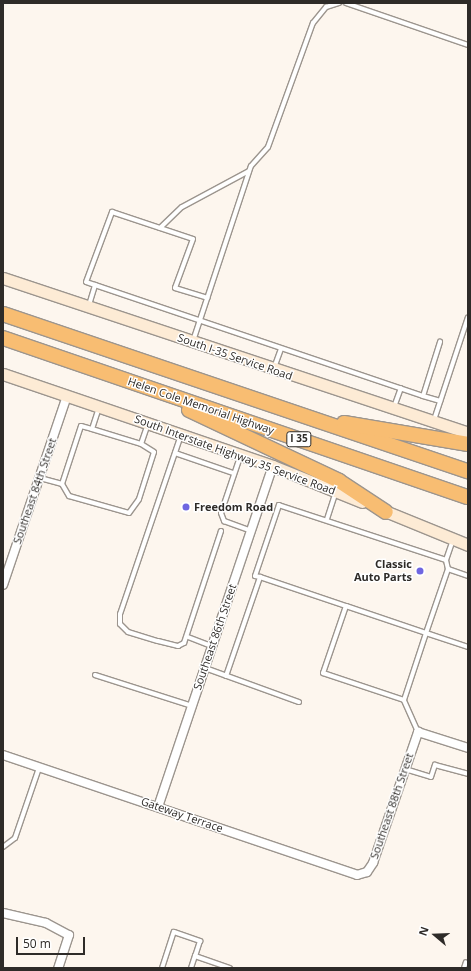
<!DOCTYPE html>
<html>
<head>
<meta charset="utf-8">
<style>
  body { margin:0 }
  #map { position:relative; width:471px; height:971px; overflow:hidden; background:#fdf6ee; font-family:"Open Sans",sans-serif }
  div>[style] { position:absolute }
  .roads { filter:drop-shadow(1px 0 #9c958e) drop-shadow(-1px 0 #9c958e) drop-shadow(0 1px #9c958e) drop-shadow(0 -1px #9c958e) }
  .lane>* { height:4px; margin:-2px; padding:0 2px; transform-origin:2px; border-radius:2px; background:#fff }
  .street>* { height:8px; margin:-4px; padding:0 4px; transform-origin:4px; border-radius:4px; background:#fff }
  .secondary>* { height:11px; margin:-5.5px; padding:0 5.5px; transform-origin:5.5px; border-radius:5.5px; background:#fdebd5 }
  .highway>* { height:14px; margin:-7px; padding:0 7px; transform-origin:7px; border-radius:7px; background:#f8bd72 }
  .dots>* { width:11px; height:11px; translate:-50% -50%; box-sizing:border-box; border:2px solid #fff; border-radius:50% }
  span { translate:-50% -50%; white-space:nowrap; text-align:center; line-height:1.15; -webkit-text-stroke:3px #fff; paint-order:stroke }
  .shield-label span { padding:1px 3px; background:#fff; border:1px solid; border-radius:3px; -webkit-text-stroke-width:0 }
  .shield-label { font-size:10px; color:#2e2b28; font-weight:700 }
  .street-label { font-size:11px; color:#2e2b28 }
  .poi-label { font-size:11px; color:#2e2b28; font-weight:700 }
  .left { translate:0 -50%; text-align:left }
  .right { translate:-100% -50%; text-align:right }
  .frame { position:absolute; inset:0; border:4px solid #2e2b28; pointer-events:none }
  .north { position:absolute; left:415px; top:915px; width:40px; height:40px; -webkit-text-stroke:3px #fff; paint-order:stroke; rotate:289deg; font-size:11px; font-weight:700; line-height:16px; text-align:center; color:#2e2b28 }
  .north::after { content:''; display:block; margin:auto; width:14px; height:18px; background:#2e2b28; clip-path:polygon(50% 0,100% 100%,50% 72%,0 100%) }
  .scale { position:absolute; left:16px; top:937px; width:69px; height:18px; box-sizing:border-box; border:2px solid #2e2b28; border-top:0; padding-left:5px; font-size:12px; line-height:14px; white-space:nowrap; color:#2e2b28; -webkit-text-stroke:3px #fff; paint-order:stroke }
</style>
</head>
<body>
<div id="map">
  <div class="roads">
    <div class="lane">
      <div style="left:346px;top:3px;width:129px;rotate:19deg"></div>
      <div style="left:160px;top:228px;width:30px;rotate:-44deg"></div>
      <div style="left:182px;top:207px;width:76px;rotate:-28.2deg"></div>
      <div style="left:95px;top:285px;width:346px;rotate:18.7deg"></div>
      <div style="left:423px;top:396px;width:57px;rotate:-72.5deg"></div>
      <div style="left:89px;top:305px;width:21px;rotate:-73deg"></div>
      <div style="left:95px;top:285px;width:9px;rotate:-162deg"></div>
      <div style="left:86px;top:282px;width:75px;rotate:-69.6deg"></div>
      <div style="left:112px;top:212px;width:85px;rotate:18.4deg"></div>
      <div style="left:193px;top:239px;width:52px;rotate:110.2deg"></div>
      <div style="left:175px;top:288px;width:34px;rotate:17deg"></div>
      <div style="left:193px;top:341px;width:184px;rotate:-71.7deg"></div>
      <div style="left:251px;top:166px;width:25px;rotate:-48deg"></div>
      <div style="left:268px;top:147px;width:132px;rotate:-70.1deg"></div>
      <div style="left:313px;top:23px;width:21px;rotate:-51deg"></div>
      <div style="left:326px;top:7px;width:14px;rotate:-17deg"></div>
      <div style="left:274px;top:368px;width:20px;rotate:-70deg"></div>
      <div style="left:423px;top:396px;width:18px;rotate:16deg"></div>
      <div style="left:394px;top:407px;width:20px;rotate:-70deg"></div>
      <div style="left:434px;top:420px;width:108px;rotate:-71.7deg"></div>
      <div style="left:92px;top:429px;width:51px;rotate:17deg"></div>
      <div style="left:141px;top:444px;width:21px;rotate:-71deg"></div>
      <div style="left:181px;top:435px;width:189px;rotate:108.8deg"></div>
      <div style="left:120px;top:614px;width:10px;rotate:90deg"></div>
      <div style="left:120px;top:624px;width:11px;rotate:45deg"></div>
      <div style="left:128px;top:632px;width:31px;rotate:17deg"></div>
      <div style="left:158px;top:641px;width:21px;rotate:14deg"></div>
      <div style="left:178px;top:646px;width:7px;rotate:-27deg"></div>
      <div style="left:184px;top:643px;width:118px;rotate:-71.7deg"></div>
      <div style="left:175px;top:453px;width:61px;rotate:19deg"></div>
      <div style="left:240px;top:457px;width:59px;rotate:108.7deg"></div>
      <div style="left:221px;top:513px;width:9px;rotate:69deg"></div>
      <div style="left:224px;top:521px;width:29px;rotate:20deg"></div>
      <div style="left:40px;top:478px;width:23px;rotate:15deg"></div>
      <div style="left:62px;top:484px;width:61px;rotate:-71.9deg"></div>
      <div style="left:81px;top:426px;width:11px;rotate:15deg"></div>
      <div style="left:92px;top:429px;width:23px;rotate:-72deg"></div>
      <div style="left:62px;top:484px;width:14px;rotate:60deg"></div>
      <div style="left:69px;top:496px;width:62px;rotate:15.8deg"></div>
      <div style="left:129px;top:513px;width:17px;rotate:-54deg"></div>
      <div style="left:139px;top:499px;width:49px;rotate:-72.3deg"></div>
      <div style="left:154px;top:452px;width:15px;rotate:-148deg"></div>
      <div style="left:327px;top:519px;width:28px;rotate:-72deg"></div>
      <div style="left:446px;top:560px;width:21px;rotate:-71deg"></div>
      <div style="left:448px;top:569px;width:21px;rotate:19deg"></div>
      <div style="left:346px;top:606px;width:71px;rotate:108.9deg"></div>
      <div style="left:323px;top:673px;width:85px;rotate:18.4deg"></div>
      <div style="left:188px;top:637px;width:26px;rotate:21deg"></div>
      <div style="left:205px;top:668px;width:100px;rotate:19.9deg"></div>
      <div style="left:95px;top:675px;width:102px;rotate:17.7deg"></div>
      <div style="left:226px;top:676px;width:105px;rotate:-71deg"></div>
      <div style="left:418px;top:732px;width:35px;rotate:-114deg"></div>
      <div style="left:404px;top:700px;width:71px;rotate:-71.8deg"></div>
      <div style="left:426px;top:633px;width:68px;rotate:-71deg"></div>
      <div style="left:448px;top:569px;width:9px;rotate:-103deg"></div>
      <div style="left:446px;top:560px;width:176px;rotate:-161.8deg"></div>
      <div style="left:279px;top:505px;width:75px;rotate:108.7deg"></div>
      <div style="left:255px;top:576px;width:5px;rotate:11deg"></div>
      <div style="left:260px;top:577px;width:91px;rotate:18.6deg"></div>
      <div style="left:346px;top:606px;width:84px;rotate:18.6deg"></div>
      <div style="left:426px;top:633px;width:44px;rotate:18.4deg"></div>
      <div style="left:405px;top:769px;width:27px;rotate:17deg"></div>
      <div style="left:431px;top:777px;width:13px;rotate:-72deg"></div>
      <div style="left:435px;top:765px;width:34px;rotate:15deg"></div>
      <div style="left:3px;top:847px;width:15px;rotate:-37deg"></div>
      <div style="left:15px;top:838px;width:74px;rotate:-71.1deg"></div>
      <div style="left:162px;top:968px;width:38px;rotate:-72deg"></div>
      <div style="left:174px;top:932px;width:28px;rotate:19deg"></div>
      <div style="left:200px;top:941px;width:16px;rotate:108deg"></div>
      <div style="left:191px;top:968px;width:13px;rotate:-72deg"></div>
      <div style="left:195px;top:956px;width:37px;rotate:19deg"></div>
      <div style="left:464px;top:968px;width:6px;rotate:-72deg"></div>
    </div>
    <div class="street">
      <div style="left:3px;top:585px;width:200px;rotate:-71.3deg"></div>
      <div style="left:3px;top:755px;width:374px;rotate:18.7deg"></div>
      <div style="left:357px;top:875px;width:10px;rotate:-17deg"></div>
      <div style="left:367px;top:872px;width:11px;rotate:-56deg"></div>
      <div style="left:373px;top:863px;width:139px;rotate:-71deg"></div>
      <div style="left:418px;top:732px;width:52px;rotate:17.7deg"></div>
      <div style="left:158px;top:807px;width:360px;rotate:-71.4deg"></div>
      <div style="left:3px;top:913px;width:44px;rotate:13.1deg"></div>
      <div style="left:46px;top:923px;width:26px;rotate:28deg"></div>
      <div style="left:69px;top:935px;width:35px;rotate:108deg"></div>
    </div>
    <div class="secondary">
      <div style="left:3px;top:278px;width:490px;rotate:18.4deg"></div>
      <div style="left:3px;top:374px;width:285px;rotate:18.8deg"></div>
      <div style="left:273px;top:466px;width:96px;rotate:22deg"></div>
      <div style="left:380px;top:509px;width:95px;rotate:22.2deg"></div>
    </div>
    <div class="highway">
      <div style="left:3px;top:314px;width:491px;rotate:18.7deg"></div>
      <div style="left:3px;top:338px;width:491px;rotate:18.9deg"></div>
      <div style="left:189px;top:410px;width:166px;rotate:25.3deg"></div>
      <div style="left:339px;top:481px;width:56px;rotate:33.4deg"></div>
      <div style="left:344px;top:423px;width:126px;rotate:9.6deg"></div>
    </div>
  </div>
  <div class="dots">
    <div style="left:186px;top:507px;background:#6f66e1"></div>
    <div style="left:420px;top:571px;background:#6f66e1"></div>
  </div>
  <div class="shield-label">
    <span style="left:299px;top:439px">I 35</span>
  </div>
  <div class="street-label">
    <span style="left:235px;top:357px;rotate:19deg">South I-35 Service Road</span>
    <span style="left:201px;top:406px;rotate:19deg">Helen Cole Memorial Highway</span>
    <span style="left:235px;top:455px;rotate:20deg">South Interstate Highway 35 Service Road</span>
    <span style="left:35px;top:491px;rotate:-71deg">Southeast 84th Street</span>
    <span style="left:215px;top:637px;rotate:-71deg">Southeast 86th Street</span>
    <span style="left:392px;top:806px;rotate:-71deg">Southeast 88th Street</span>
    <span style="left:182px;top:815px;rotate:19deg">Gateway Terrace</span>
  </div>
  <div class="poi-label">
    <span class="left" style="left:194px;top:507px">Freedom Road</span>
    <span class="right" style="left:412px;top:571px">Classic<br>Auto Parts</span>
  </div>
  <div class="frame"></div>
  <div class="north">N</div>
  <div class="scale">50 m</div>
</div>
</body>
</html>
